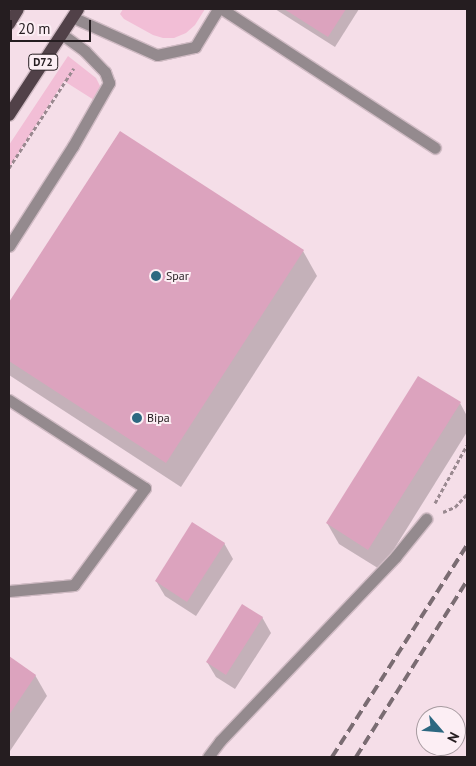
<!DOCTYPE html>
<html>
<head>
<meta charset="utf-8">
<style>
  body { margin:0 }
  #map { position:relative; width:476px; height:766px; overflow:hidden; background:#f5dee8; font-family:"PT Sans",sans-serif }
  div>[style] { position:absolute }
  .green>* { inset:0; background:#f2bed6 }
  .shadow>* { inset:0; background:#0003 }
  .building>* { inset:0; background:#dca3be }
  .path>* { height:3px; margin-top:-1.5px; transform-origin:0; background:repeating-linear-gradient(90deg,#9a8990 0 4px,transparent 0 6.5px) }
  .roads { filter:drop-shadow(1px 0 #d0bbc4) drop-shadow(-1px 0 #d0bbc4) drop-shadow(0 1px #d0bbc4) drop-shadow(0 -1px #d0bbc4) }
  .service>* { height:11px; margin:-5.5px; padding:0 5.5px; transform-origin:5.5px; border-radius:5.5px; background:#948a8e }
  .primary>* { height:12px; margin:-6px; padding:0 6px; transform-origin:6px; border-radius:6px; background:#514148 }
  .rail>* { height:4px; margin-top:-2px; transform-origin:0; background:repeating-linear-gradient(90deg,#7a6c72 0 10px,transparent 0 15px) }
  .dots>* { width:14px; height:14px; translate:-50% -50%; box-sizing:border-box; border:2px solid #fceef4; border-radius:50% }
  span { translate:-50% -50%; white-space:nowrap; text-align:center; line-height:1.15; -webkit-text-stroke:4px #fceef4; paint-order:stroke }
  .shield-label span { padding:1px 4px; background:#fceef4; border:1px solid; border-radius:4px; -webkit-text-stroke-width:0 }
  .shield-label { font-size:11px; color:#251d20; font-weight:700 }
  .poi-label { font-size:12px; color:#251d20 }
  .left { translate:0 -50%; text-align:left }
  .frame { position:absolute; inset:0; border:10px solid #251d20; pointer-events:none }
  .north { position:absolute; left:416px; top:706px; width:50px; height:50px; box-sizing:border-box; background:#fceef4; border:1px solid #a69a9f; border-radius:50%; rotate:117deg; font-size:14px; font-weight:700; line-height:20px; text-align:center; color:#251d20 }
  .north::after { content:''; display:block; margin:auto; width:18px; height:22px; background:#2d6881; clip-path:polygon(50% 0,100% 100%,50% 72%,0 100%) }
  .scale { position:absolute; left:10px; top:20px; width:81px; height:22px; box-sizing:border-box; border:2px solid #251d20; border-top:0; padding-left:6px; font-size:15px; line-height:18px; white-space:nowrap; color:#251d20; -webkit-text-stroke:4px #fceef4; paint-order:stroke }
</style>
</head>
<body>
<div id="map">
  <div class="green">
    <div style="clip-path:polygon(123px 9px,205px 9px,195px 25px,186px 33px,174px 38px,163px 38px,153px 35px,124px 19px,120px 14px)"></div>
    <div style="clip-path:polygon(68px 56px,96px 78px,100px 86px,99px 93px,94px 100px,64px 81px,9px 168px,9px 145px)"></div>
  </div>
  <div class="shadow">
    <div style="clip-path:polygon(275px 9px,359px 9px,335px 47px)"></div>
    <div style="clip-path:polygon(120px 132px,303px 251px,317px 276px,181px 487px,9px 375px,9px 304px)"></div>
    <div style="clip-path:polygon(460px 403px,467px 416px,467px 432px,381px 570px,339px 544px,327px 523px)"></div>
    <div style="clip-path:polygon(224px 543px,233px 559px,196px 616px,165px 596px,156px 581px)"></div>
    <div style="clip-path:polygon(262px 617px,271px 633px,235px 689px,216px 677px,207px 662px)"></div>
    <div style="clip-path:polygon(9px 658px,35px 675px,47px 696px,10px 751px)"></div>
  </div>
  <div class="building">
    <div style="clip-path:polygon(284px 9px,346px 9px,328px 37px)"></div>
    <div style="clip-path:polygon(120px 131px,304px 250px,166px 463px,9px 361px,9px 302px)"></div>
    <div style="clip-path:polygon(418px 376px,461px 402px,368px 550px,326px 523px)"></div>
    <div style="clip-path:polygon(192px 522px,225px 543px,187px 602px,155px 581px)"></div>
    <div style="clip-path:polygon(242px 604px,263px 617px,226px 675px,206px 662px)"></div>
    <div style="clip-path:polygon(9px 656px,36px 675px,9px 715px)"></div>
  </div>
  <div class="path">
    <div style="left:9px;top:168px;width:119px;rotate:-57deg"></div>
    <div style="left:435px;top:503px;width:66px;rotate:-61.1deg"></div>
    <div style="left:443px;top:512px;width:13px;rotate:-23deg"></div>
    <div style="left:455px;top:507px;width:18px;rotate:-47deg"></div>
  </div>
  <div class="roads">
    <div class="service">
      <div style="left:222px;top:9px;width:254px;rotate:33.1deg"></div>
      <div style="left:72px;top:17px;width:93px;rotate:24.1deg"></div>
      <div style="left:157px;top:55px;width:39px;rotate:-12deg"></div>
      <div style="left:195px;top:47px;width:44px;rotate:-58.8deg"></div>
      <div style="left:9px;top:246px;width:119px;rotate:-57.4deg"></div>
      <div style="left:73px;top:146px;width:73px;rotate:-60.3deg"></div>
      <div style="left:109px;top:83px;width:12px;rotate:-110deg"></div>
      <div style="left:105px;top:72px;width:29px;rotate:-134deg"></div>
      <div style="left:85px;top:51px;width:29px;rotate:-144deg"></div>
      <div style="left:9px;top:400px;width:162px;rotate:32.9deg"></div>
      <div style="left:145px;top:488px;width:120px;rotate:126.2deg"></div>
      <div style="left:74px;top:585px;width:65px;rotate:174.7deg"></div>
      <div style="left:208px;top:757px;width:20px;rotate:-53deg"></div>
      <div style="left:220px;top:741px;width:255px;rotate:-46.4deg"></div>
      <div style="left:396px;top:556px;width:48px;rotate:-51deg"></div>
    </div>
    <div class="primary">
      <div style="left:9px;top:24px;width:17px;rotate:-59deg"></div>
      <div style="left:9px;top:115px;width:126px;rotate:-56.9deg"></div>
    </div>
  </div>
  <div class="rail">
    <div style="left:332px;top:757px;width:251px;rotate:-57.5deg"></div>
    <div style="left:356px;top:757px;width:208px;rotate:-57.8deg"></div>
  </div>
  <div class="dots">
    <div style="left:156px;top:276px;background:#2d6881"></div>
    <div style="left:137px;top:418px;background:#2d6881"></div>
  </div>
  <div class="shield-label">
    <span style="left:43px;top:62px">D72</span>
  </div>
  <div class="poi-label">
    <span class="left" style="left:166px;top:276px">Spar</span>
    <span class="left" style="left:147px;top:418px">Bipa</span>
  </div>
  <div class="frame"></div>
  <div class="north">N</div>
  <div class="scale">20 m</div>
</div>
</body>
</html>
